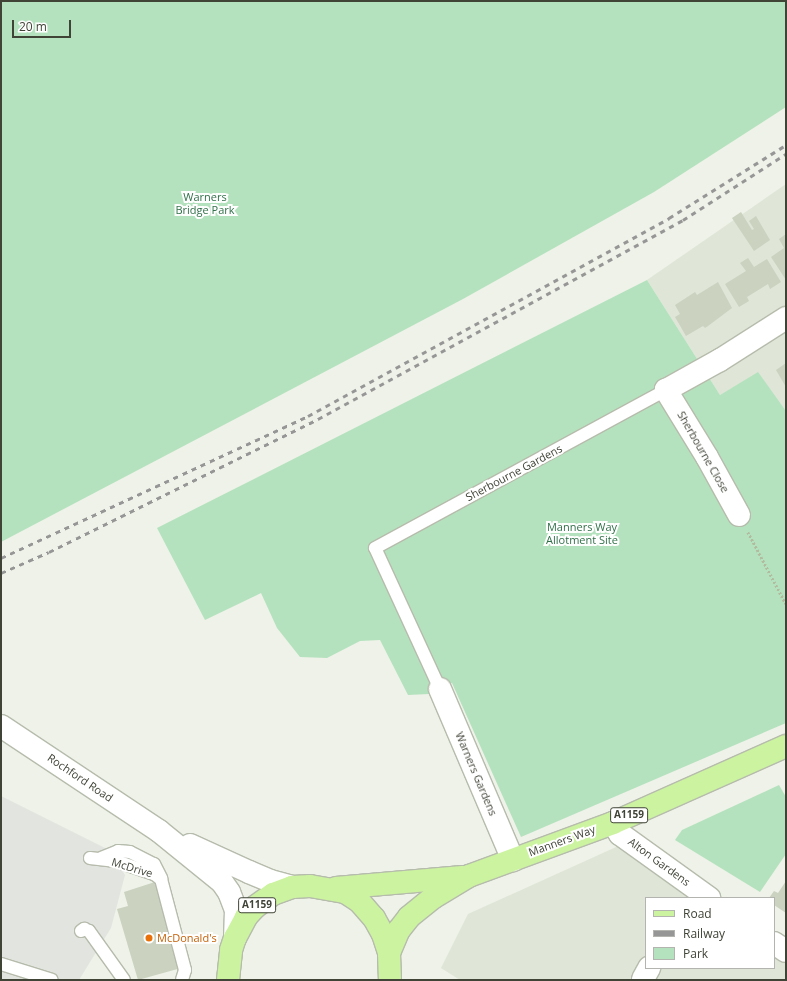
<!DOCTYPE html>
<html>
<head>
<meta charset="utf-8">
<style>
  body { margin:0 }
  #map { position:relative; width:787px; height:981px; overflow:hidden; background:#eef2e8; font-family:"Open Sans",sans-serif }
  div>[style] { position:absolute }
  .residential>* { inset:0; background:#dfe5d7 }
  .green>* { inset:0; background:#b5e2be }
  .parking>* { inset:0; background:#e2e4df }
  .building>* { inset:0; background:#cbd2bf }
  .path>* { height:2.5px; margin-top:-1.25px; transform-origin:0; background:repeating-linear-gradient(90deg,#b1bc9f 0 2px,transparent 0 4px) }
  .roads { filter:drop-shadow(1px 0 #b6bcac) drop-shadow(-1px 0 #b6bcac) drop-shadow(0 1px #b6bcac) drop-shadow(0 -1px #b6bcac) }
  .service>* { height:12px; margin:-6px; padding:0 6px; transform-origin:6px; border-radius:6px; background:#fff }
  .minor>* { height:22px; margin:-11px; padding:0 11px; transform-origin:11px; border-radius:11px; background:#fff }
  .tertiary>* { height:22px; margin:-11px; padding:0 11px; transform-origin:11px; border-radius:11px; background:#fff }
  .primary>* { height:22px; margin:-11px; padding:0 11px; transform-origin:11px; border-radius:11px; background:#ccf3a0 }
  .rail>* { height:3px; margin-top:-1.5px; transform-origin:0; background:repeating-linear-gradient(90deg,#969696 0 5px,transparent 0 10px) }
  .dots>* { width:11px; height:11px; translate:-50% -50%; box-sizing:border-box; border:2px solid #fff; border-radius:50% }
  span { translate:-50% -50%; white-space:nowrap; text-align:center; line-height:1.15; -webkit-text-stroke:4px #fff; paint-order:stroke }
  .shield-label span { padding:1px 3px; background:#fff; border:1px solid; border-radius:3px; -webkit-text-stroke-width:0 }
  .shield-label { font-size:10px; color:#404437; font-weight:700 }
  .park-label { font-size:11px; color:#317049 }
  .street-label { font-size:11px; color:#404437 }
  .food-label { font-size:11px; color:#c56008 }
  .left { translate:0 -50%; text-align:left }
  .frame { position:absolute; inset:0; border:2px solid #404437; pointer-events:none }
  .legend { position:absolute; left:645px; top:897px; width:130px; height:72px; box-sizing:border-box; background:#fff; border:1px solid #b3b4af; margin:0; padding:5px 7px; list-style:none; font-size:12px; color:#404437 }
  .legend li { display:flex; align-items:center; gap:8px; height:20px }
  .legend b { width:20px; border:1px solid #b3b4af }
  .scale { position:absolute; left:12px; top:20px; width:59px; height:18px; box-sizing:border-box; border:2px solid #404437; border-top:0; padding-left:5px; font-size:12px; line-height:14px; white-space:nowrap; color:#404437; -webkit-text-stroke:3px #fff; paint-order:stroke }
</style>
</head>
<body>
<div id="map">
  <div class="residential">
    <div style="clip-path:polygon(786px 184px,786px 411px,758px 373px,720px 395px,647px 280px)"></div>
    <div style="clip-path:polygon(625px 843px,717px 898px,646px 898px,646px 968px,774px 968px,774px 932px,786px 939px,786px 980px,460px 980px,441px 968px,468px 914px)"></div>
  </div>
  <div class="green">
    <div style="clip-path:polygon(1px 1px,786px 1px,786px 107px,654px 192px,463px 299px,1px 542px)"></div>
    <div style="clip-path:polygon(647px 280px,720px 395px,758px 372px,786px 411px,786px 723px,521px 837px,452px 683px,429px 694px,408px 695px,380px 640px,360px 641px,327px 658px,300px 657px,277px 628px,261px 593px,205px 620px,157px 528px)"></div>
    <div style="clip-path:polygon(779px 785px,786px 797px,786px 854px,760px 892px,675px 840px,682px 830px)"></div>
  </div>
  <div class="parking">
    <div style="clip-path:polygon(1px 796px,107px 849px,125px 875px,111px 928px,79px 980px,1px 980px)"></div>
  </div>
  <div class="building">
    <div style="clip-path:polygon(741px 212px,752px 230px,754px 229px,749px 221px,756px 216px,770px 240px,754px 251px,732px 218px)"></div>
    <div style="clip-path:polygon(786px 234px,786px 280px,771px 257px,784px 248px,779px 239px)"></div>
    <div style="clip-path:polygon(748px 258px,754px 267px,767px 259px,781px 282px,770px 289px,768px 284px,747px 297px,749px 301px,739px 307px,725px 284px,746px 271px,740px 263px)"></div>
    <div style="clip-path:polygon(718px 282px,732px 308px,708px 326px,705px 328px,703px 326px,686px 336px,675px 317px,680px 314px,675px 305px,695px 292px,697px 295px)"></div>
    <div style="clip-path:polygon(786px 363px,786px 387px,776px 370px)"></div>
    <div style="clip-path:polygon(786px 881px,786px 913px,774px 905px,774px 898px,769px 898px,774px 891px,778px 893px)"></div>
    <div style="clip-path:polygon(155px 882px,181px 968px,138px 980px,117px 909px,128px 906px,124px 892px)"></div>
  </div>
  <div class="path">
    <div style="left:748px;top:532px;width:81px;rotate:62.2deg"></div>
  </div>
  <div class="roads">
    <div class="service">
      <div style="left:440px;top:689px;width:155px;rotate:-114.7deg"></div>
      <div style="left:375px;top:548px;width:331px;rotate:-28.5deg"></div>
      <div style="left:90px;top:858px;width:26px;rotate:7deg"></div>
      <div style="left:116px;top:861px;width:40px;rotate:18.9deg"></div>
      <div style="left:154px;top:874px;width:9px;rotate:36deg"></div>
      <div style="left:161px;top:879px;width:94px;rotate:75.2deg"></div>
      <div style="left:185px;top:970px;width:10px;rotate:107deg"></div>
      <div style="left:101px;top:858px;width:18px;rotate:-22deg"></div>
      <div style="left:118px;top:851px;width:12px;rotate:5deg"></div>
      <div style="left:130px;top:852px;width:27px;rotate:27deg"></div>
      <div style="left:154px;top:864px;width:16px;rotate:63deg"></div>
      <div style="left:81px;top:931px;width:4px;rotate:-34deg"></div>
      <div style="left:84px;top:929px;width:5px;rotate:22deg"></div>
      <div style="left:89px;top:931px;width:60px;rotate:54.5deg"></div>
      <div style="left:1px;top:964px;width:53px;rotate:17.4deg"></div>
    </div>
    <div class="minor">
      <div style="left:739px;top:515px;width:66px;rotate:-118.9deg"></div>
      <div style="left:707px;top:457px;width:79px;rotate:-121.5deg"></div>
      <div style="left:666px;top:390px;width:62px;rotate:-29.1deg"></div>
      <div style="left:720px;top:360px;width:78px;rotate:-32.5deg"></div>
      <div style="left:440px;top:689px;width:186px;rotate:66.9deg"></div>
      <div style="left:613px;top:823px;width:13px;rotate:58deg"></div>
      <div style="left:620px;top:834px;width:110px;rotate:35.7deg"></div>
      <div style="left:774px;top:943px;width:14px;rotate:34deg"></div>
      <div style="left:643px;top:979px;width:13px;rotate:-61deg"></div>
    </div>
    <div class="tertiary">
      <div style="left:1px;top:726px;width:190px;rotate:33.6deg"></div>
      <div style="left:159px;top:831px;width:81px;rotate:39deg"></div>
      <div style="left:222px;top:882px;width:12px;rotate:55deg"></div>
      <div style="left:229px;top:892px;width:19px;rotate:69deg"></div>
      <div style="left:236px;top:910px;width:28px;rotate:92deg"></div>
      <div style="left:190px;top:845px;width:65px;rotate:24.6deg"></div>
      <div style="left:249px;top:872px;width:23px;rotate:23deg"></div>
      <div style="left:270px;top:881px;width:23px;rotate:15deg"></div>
    </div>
    <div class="primary">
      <div style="left:336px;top:888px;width:127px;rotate:-5deg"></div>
      <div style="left:389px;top:953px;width:25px;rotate:-67deg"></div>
      <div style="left:399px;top:930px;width:16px;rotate:-52deg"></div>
      <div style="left:409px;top:917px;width:32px;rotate:-39deg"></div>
      <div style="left:434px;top:897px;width:41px;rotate:-31deg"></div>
      <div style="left:469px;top:876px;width:153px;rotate:-20.2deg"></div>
      <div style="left:613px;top:823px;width:189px;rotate:-24deg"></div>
      <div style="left:228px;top:980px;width:30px;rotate:-84deg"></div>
      <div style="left:231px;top:950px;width:13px;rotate:-72deg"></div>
      <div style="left:235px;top:938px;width:24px;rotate:-62deg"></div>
      <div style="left:246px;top:917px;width:13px;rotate:-48deg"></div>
      <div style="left:255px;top:907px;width:22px;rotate:-36deg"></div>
      <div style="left:273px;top:894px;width:20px;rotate:-20deg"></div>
      <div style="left:292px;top:887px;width:18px;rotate:-3deg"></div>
      <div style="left:310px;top:886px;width:36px;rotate:10deg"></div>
      <div style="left:345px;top:892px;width:17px;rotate:33deg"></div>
      <div style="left:359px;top:901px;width:23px;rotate:49deg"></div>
      <div style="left:374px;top:918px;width:18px;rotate:61deg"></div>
      <div style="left:383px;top:934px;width:20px;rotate:72deg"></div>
      <div style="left:389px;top:953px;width:27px;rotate:88deg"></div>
    </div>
  </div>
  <div class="rail">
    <div style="left:1px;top:558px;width:338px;rotate:-24.8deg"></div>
    <div style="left:308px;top:416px;width:412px;rotate:-28.7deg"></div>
    <div style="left:669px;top:218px;width:138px;rotate:-32deg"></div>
    <div style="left:1px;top:573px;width:52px;rotate:-23.6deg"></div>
    <div style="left:49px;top:552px;width:300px;rotate:-26.3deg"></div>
    <div style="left:318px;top:419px;width:416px;rotate:-28.6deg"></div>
    <div style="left:683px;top:220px;width:122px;rotate:-32.7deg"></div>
  </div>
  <div class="dots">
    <div style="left:149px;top:938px;background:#e8710a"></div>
  </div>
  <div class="shield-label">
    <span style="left:629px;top:815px">A1159</span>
    <span style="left:257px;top:905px">A1159</span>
  </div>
  <div class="park-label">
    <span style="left:205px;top:204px">Warners<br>Bridge Park</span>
    <span style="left:582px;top:534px">Manners Way<br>Allotment Site</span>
  </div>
  <div class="street-label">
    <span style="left:703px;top:452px;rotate:60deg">Sherbourne Close</span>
    <span style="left:514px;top:473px;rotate:-28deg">Sherbourne Gardens</span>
    <span style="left:476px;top:774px;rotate:67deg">Warners Gardens</span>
    <span style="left:80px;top:778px;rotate:34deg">Rochford Road</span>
    <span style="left:562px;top:841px;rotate:-20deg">Manners Way</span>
    <span style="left:659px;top:862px;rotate:36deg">Alton Gardens</span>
    <span style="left:132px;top:868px;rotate:17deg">McDrive</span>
  </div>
  <div class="food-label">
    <span class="left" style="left:157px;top:938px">McDonald's</span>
  </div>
  <div class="frame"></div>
  <ul class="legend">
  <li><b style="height:5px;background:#ccf3a0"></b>Road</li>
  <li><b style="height:5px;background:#969696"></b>Railway</li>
  <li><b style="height:11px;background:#b5e2be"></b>Park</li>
  </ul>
  <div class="scale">20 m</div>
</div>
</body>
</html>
